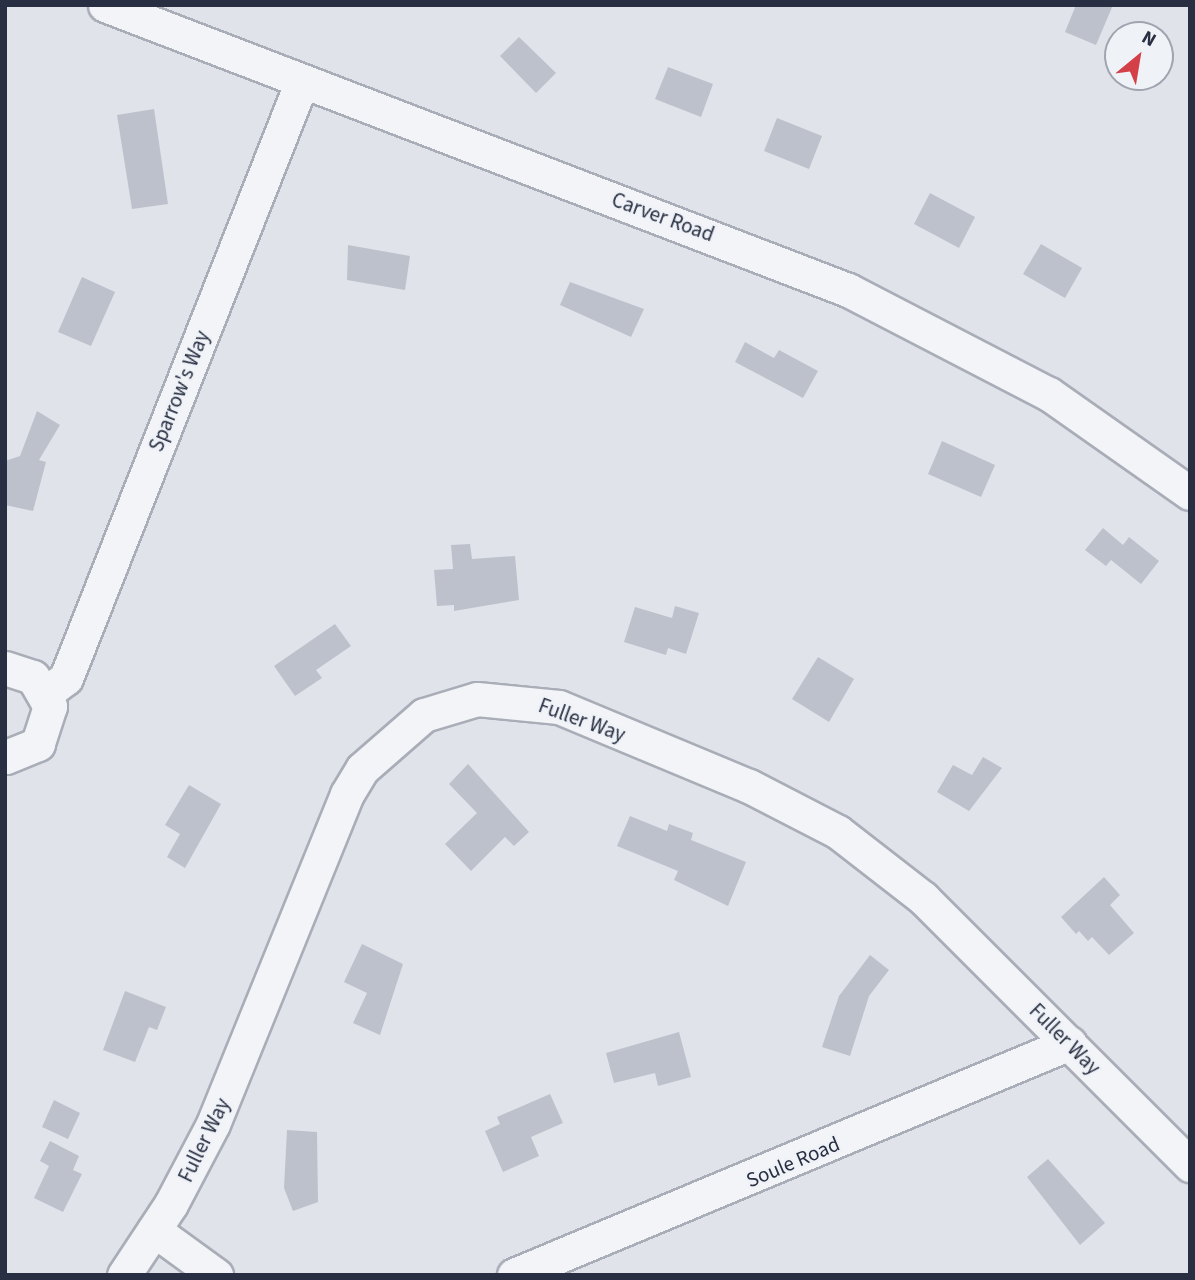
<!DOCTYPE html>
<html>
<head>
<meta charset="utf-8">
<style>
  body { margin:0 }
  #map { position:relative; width:1195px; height:1280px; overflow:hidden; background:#e0e3e9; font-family:"Source Sans 3",sans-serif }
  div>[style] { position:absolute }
  .building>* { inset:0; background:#bdc1cc }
  .roads { filter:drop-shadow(2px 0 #a9adb7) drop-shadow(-2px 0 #a9adb7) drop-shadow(0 2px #a9adb7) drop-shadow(0 -2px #a9adb7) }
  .minor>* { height:33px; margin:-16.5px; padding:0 16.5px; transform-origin:16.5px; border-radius:16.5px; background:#f3f4f8 }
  span { translate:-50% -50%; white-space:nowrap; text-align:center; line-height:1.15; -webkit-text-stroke:5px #eff2f7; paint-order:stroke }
  .street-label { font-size:21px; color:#282f42 }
  .frame { position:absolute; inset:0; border:7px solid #282f42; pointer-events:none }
  .north { position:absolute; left:1104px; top:21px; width:70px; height:70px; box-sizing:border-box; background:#eff2f7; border:2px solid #9fa4af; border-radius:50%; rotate:30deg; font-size:19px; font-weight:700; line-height:28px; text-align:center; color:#282f42 }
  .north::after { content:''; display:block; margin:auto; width:24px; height:32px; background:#d44048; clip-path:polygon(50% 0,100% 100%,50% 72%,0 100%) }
</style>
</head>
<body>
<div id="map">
  <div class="building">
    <div style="clip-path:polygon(1076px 5px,1113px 5px,1096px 45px,1065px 32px)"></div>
    <div style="clip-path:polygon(519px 37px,556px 73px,536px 93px,500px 56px)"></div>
    <div style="clip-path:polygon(668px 67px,713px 84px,701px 117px,655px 99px)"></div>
    <div style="clip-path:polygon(154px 109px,168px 204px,132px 209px,117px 115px)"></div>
    <div style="clip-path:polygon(777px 118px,822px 136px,809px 169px,764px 151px)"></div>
    <div style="clip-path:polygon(930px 193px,975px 217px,959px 248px,914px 224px)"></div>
    <div style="clip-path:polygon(1041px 244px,1082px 268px,1065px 298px,1023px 274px)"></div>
    <div style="clip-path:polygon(348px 245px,410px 256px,405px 290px,347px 280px)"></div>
    <div style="clip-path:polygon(82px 277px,115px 292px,91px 346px,58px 332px)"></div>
    <div style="clip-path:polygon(570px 282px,644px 309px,631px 337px,560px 305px)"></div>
    <div style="clip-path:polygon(745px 342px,774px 358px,779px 350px,818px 371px,803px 398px,735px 362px)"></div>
    <div style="clip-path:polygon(37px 411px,60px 425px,39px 460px,46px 462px,33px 511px,5px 505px,5px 461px,20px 456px)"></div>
    <div style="clip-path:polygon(942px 441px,995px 465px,981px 497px,928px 474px)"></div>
    <div style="clip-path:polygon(1103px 528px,1123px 545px,1129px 537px,1159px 561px,1141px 584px,1111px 560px,1106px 566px,1085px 550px)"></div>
    <div style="clip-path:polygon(470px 544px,472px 559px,515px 556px,519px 600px,454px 611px,454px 605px,437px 606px,434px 570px,453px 569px,451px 545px)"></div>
    <div style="clip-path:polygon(675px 606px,699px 613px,686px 654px,668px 648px,666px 655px,624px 642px,635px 607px,672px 618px)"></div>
    <div style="clip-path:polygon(335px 624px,351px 646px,316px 670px,322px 678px,295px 696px,274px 666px)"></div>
    <div style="clip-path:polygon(818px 657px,854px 679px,829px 722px,792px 699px)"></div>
    <div style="clip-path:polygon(983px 757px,1002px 768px,969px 811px,937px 792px,953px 765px,972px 775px)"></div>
    <div style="clip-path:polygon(468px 764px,529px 832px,514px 846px,505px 837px,471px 871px,445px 844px,477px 813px,449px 784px)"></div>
    <div style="clip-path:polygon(189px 785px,221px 804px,185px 868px,167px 857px,180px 834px,165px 825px)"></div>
    <div style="clip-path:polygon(630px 816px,667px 831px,669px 824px,693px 833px,691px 840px,746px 862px,728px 906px,674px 880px,678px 871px,617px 846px)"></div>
    <div style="clip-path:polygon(1104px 877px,1120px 895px,1110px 905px,1134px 933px,1109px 955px,1092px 937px,1088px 941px,1079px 931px,1076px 934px,1061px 917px)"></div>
    <div style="clip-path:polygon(362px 944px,403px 964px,380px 1035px,353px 1023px,367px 993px,344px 982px)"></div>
    <div style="clip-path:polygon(870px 955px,889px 970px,869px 996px,850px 1056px,822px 1047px,839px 996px)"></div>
    <div style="clip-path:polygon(125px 991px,166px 1007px,157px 1030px,149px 1027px,135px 1062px,103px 1050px)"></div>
    <div style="clip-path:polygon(679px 1032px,691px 1077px,658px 1086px,655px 1073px,614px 1083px,606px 1053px)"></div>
    <div style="clip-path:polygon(550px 1094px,563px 1123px,531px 1137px,539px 1156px,503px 1172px,485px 1131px,500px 1124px,497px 1117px)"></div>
    <div style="clip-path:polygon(54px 1100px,80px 1113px,68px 1139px,42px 1127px)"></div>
    <div style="clip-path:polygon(287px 1130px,317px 1132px,318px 1202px,293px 1211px,284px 1188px)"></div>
    <div style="clip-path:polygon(50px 1141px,79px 1156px,73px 1170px,82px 1174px,63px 1212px,34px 1198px,49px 1166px,40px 1161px)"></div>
    <div style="clip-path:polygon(1048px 1159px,1105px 1223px,1080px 1245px,1027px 1177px)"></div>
  </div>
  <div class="roads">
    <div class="minor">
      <div style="left:105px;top:5px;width:796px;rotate:20.99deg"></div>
      <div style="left:848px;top:290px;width:226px;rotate:27.4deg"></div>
      <div style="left:1049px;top:394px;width:172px;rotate:35.1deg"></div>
      <div style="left:5px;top:668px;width:29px;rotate:18deg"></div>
      <div style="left:33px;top:677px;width:34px;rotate:60deg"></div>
      <div style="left:50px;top:706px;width:40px;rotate:108deg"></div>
      <div style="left:38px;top:744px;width:35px;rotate:158deg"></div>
      <div style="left:46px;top:693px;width:25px;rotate:-37deg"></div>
      <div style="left:66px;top:678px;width:642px;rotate:-68.43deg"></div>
      <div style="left:154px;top:1230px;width:77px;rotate:36deg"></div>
      <div style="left:124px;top:1275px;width:85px;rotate:-56.5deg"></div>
      <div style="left:171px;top:1204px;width:90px;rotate:-62.3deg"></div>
      <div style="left:213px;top:1124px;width:356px;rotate:-67.9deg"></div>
      <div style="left:347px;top:794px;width:29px;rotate:-59deg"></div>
      <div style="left:362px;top:769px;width:82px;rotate:-41.1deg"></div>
      <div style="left:424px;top:715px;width:55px;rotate:-16.8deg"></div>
      <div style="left:477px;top:699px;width:82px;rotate:5.6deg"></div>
      <div style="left:559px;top:707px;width:206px;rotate:22.6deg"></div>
      <div style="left:749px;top:786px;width:100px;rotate:27.3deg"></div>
      <div style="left:838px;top:832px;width:108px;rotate:37.8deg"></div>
      <div style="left:923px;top:898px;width:378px;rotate:45deg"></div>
      <div style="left:514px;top:1275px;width:602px;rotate:-22.65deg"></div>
    </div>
  </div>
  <div class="street-label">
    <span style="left:663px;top:217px;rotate:20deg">Carver Road</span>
    <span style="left:179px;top:391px;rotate:-68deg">Sparrow's Way</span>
    <span style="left:582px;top:720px;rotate:20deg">Fuller Way</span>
    <span style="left:1065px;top:1039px;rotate:45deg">Fuller Way</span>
    <span style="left:204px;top:1140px;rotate:-64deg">Fuller Way</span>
    <span style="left:793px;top:1162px;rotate:-23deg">Soule Road</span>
  </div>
  <div class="frame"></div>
  <div class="north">N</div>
</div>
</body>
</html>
